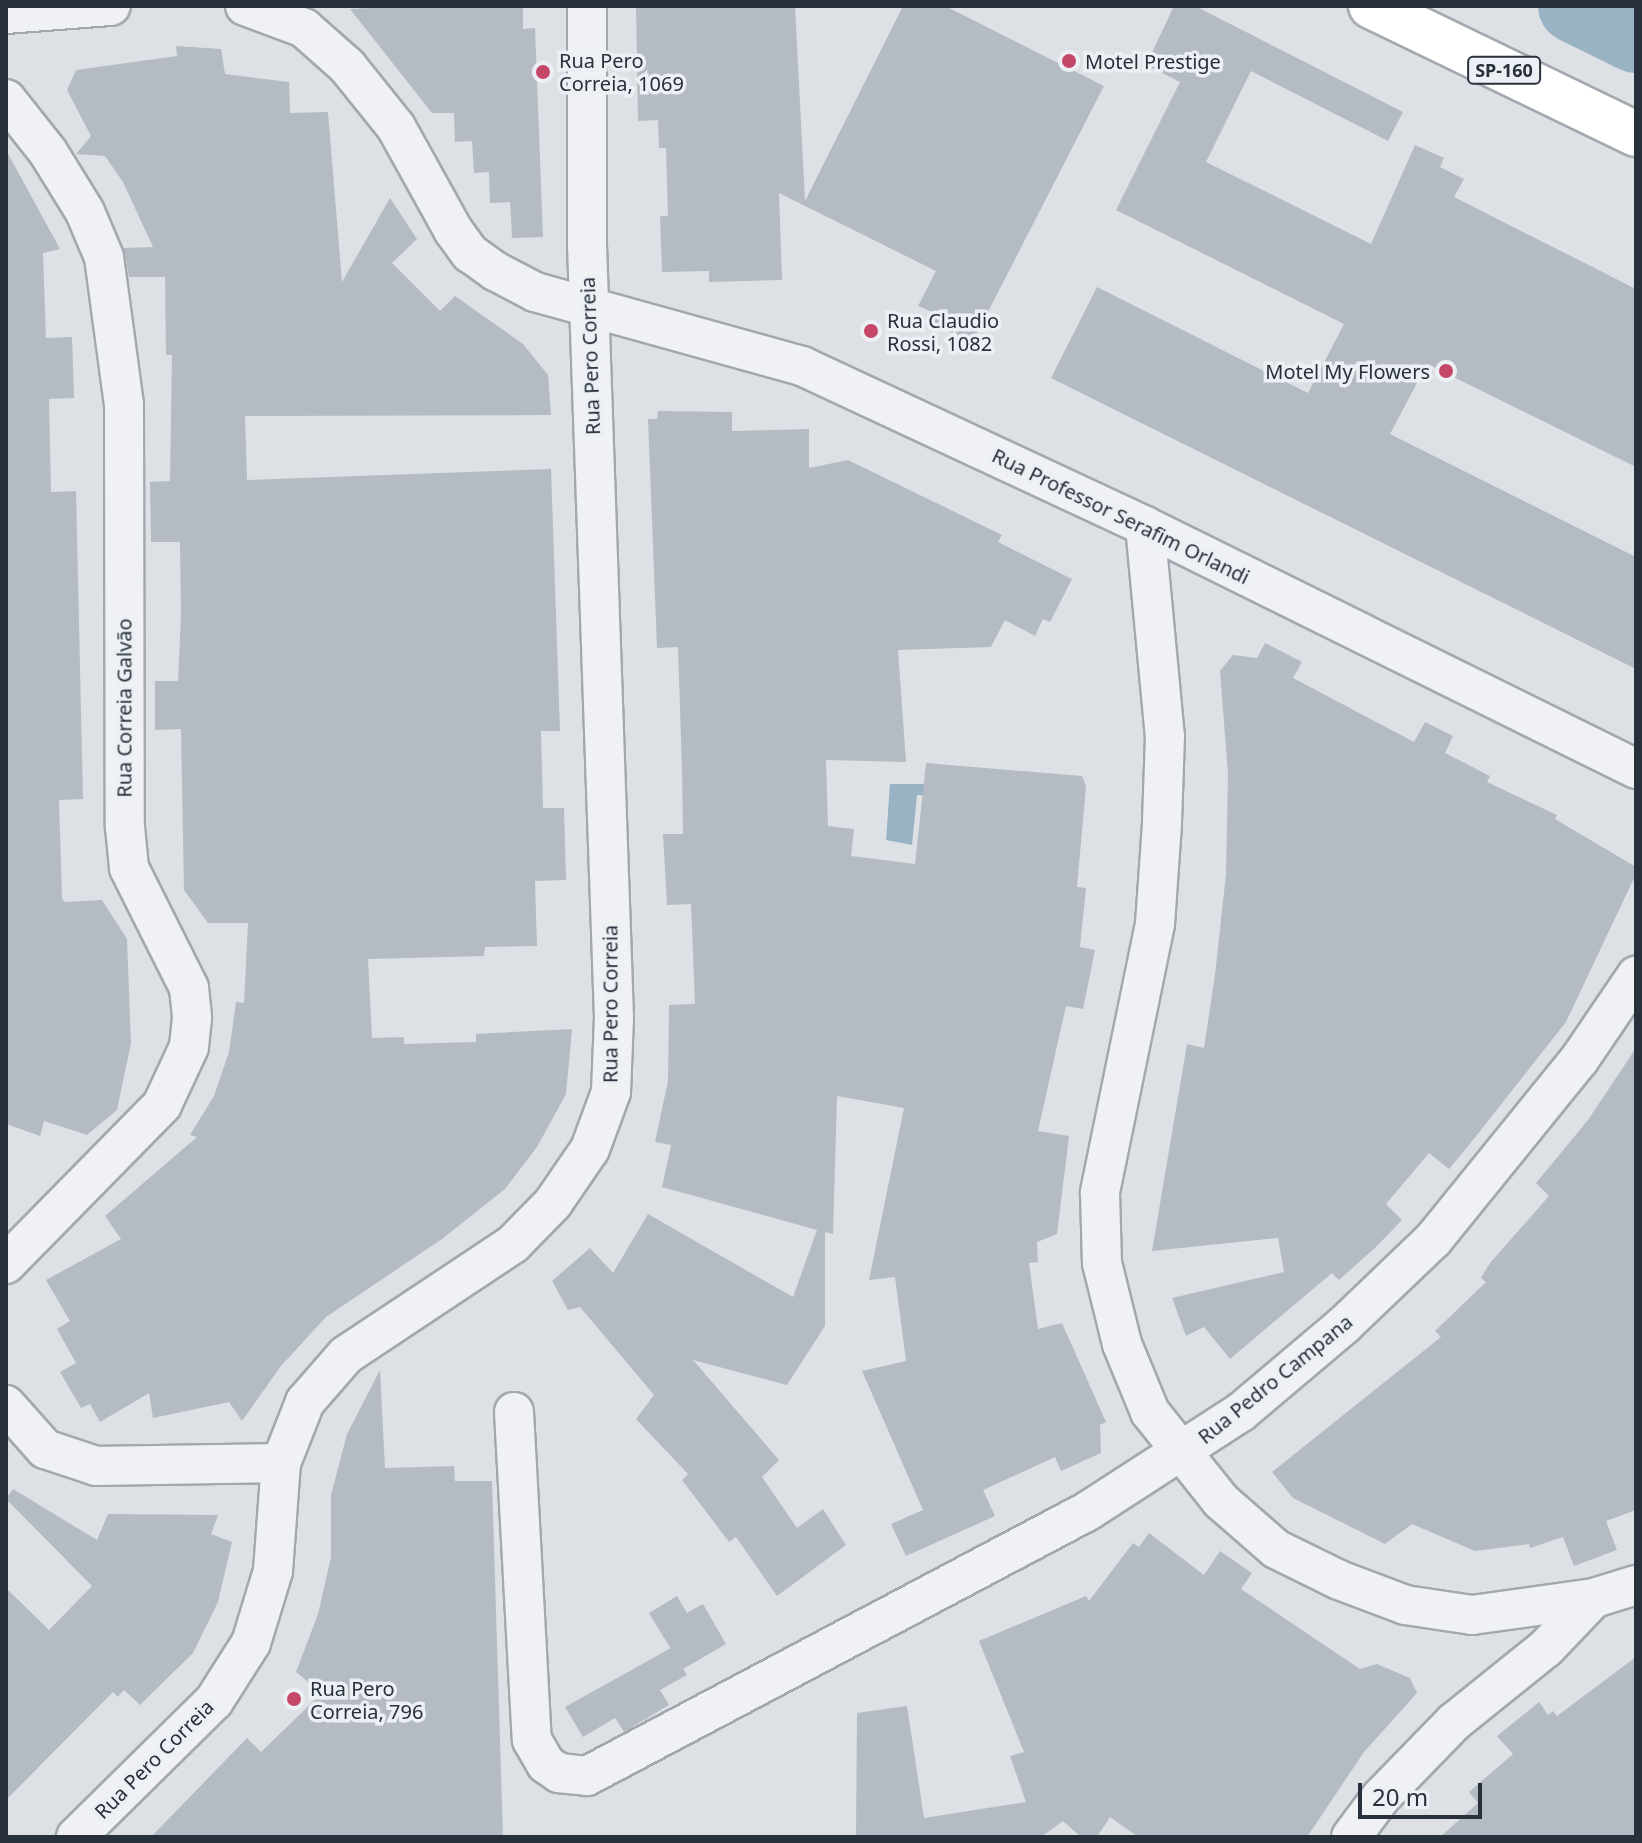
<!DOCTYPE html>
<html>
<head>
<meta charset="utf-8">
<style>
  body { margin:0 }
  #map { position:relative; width:1642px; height:1843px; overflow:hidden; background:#dde1e6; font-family:"Noto Sans",sans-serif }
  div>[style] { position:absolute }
  .water>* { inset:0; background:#99b2c4 }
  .river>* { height:74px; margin:-37px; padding:0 37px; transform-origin:37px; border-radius:37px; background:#99b2c4 }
  .building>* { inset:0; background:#b4bbc2 }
  .roads { filter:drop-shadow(2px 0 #a3a8af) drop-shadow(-2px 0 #a3a8af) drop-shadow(0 2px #a3a8af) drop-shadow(0 -2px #a3a8af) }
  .street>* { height:38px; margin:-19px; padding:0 19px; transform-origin:19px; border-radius:19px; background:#eff1f4 }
  .primary>* { height:44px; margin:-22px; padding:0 22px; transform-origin:22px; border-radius:22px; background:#fff }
  .dots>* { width:22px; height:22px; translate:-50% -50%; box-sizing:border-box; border:4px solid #ecf0f4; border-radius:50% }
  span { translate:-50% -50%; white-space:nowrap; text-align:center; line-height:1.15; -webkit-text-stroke:7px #ecf0f4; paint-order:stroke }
  .shield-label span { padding:2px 6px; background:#ecf0f4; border:2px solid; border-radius:6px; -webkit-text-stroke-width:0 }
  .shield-label { font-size:18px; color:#27303b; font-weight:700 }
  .poi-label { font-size:20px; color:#27303b }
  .left { translate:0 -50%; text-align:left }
  .right { translate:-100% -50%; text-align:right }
  .street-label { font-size:20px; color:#27303b }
  .frame { position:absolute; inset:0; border:8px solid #27303b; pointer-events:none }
  .scale { position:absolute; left:1358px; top:1783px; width:124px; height:36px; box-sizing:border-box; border:4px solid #27303b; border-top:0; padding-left:10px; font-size:24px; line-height:28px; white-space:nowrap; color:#27303b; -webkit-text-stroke:6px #ecf0f4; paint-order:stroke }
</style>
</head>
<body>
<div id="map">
  <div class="water">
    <div style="clip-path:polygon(890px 784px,931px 784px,931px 796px,917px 795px,912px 845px,886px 840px)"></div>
  </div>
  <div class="river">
    <div style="left:1575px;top:6px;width:68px;rotate:26.2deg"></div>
  </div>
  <div class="building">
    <div style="clip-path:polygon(405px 6px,523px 6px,523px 29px,535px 28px,543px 237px,512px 238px,510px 202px,490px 203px,489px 172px,474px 173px,472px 141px,455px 142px,454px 113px,432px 113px,350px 9px)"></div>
    <div style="clip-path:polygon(636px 6px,795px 6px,805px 201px,903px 6px,945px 6px,1104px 86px,972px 343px,930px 322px,934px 313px,918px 306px,936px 271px,779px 193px,782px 280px,709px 282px,709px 271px,662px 272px,660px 216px,668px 216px,666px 148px,659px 148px,658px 120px,638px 121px)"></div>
    <div style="clip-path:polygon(1174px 6px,1195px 6px,1403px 112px,1388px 141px,1251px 71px,1206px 162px,1371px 244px,1415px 145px,1444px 158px,1440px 167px,1464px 179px,1454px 197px,1636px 289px,1636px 467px,1427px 364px,1390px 434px,1636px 557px,1636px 669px,1051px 378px,1097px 287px,1308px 393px,1344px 324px,1116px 210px,1180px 82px,1146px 65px)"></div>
    <div style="clip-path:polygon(176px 46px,221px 49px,225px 74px,289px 82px,290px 113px,328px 112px,342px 282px,390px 198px,417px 239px,392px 263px,440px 311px,455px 296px,523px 344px,548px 375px,551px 415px,245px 416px,247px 480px,551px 469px,560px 731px,541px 731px,543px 808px,564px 808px,566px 880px,535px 881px,537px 946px,485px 947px,484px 956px,368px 959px,372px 1038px,404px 1037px,404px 1044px,476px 1042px,476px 1034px,572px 1029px,566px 1094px,537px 1147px,505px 1189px,442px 1239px,326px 1317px,281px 1366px,242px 1421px,229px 1402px,153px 1418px,149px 1393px,100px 1422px,90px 1404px,81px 1408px,60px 1372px,76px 1363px,57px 1329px,70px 1321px,46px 1280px,121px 1239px,105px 1216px,197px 1137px,190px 1135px,214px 1096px,229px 1052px,236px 1002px,244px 1003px,248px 923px,208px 923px,184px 890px,181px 729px,155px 730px,155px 681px,178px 681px,181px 615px,180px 542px,151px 542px,150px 482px,170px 481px,172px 355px,166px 355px,165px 277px,129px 277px,124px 248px,153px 247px,123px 182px,105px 156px,76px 154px,91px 136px,67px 90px,76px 70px,177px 56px)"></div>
    <div style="clip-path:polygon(6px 150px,60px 249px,43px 253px,46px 338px,72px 337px,74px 398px,49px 399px,51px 492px,76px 491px,83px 799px,59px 800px,62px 897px,64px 902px,102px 900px,127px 939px,131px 1043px,117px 1110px,87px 1135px,44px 1121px,40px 1136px,6px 1124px)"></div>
    <div style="clip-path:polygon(658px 411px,732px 412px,732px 431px,809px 429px,809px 468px,848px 460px,1002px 535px,998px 542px,1072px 579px,1050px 622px,1043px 619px,1035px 636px,1005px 620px,991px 647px,898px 650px,906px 762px,826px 760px,828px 826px,854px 829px,851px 856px,915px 864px,926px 763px,1082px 776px,1086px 786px,1077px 887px,1086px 888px,1080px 947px,1095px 950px,1083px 1009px,1066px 1006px,1038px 1131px,1069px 1136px,1057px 1234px,1037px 1242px,1038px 1262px,1029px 1263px,1038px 1329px,1062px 1323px,1106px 1422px,1100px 1425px,1101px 1453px,1061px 1471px,1055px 1457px,983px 1490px,995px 1516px,906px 1556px,891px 1524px,923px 1510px,862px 1371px,906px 1361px,895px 1277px,869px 1280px,904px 1108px,837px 1096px,833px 1234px,825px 1232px,825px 1326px,787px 1385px,693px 1360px,779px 1460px,762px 1477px,797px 1528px,823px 1509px,846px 1545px,777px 1596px,736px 1537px,729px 1542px,682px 1480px,688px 1474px,636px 1419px,654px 1395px,580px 1307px,568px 1310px,552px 1281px,590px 1248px,613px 1273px,648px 1214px,793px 1297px,817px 1230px,662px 1187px,671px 1145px,655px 1142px,668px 1081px,669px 1005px,695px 1004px,691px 904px,667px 905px,663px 834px,683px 834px,682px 769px,678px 647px,657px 648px,648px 419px,657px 419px)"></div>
    <div style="clip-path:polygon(1265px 643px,1302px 662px,1293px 678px,1414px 742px,1425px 722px,1453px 736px,1445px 753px,1490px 776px,1487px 782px,1557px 815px,1555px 819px,1636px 867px,1636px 874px,1566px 1022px,1469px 1145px,1449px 1169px,1429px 1153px,1386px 1204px,1402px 1220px,1376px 1247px,1339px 1280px,1332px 1273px,1230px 1359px,1204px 1327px,1186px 1336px,1172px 1298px,1284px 1272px,1278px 1238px,1152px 1251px,1187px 1044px,1204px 1048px,1215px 975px,1226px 874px,1228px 774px,1220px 671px,1233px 655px,1257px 658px)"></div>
    <div style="clip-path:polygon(1636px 1048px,1636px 1510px,1606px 1521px,1617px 1550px,1574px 1566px,1563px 1537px,1530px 1548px,1529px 1544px,1475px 1551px,1412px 1524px,1385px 1544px,1293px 1498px,1272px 1472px,1441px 1337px,1435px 1331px,1486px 1282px,1481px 1278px,1490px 1263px,1549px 1196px,1536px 1183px,1588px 1120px)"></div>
    <div style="clip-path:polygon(380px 1370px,385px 1468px,454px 1466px,455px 1481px,492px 1481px,503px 1837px,151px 1837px,247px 1738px,261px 1752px,322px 1693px,296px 1672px,318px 1614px,331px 1557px,331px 1495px,347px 1434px)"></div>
    <div style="clip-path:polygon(13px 1489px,97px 1540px,108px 1514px,218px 1515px,211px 1534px,232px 1542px,218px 1602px,193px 1653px,140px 1705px,124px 1690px,118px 1697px,113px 1692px,6px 1800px,6px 1588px,49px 1630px,92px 1586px,6px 1499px)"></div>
    <div style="clip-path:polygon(1149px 1533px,1204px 1575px,1220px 1551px,1252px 1573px,1241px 1589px,1360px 1669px,1377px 1664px,1410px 1678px,1417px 1693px,1364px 1752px,1307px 1837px,1138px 1837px,1110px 1817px,1097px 1837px,1081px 1837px,1063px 1821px,1041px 1837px,856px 1837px,857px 1713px,907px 1706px,924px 1818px,1026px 1802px,1010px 1756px,1024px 1752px,979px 1641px,1086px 1596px,1089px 1601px,1133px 1543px,1139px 1547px)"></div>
    <div style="clip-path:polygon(677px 1596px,687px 1613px,703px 1604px,726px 1644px,683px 1669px,649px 1613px)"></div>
    <div style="clip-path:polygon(671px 1648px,687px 1675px,660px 1690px,669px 1705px,624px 1732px,615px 1718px,583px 1737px,565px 1707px)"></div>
    <div style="clip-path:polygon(1636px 1657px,1636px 1837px,1440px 1837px,1478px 1803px,1469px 1792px,1513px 1754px,1497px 1736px,1539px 1702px,1548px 1715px,1553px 1711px,1557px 1716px)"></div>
  </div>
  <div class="roads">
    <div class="street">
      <div style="left:245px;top:6px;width:63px;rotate:20.4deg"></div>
      <div style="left:304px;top:28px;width:57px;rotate:41.5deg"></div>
      <div style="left:347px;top:66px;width:78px;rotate:51.2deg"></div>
      <div style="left:396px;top:127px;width:118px;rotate:61deg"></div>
      <div style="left:453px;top:230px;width:29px;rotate:54deg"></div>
      <div style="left:470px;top:253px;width:31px;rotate:36deg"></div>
      <div style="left:495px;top:271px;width:45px;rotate:27.7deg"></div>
      <div style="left:535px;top:292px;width:277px;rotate:15.5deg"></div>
      <div style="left:802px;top:366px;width:378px;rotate:25deg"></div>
      <div style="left:1145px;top:526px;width:548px;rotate:26.33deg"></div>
      <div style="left:6px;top:14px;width:105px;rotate:-4.4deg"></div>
      <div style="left:6px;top:99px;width:68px;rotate:51.6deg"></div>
      <div style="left:48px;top:152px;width:70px;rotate:58.3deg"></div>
      <div style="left:85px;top:212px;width:49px;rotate:67.1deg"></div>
      <div style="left:104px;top:257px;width:149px;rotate:82.3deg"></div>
      <div style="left:124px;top:405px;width:422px;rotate:89.9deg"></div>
      <div style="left:125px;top:827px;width:41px;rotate:84.4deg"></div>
      <div style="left:129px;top:868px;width:134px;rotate:63.4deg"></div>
      <div style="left:189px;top:988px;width:30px;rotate:84deg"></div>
      <div style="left:192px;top:1018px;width:29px;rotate:96deg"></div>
      <div style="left:189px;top:1047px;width:64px;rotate:115deg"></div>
      <div style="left:162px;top:1105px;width:223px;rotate:134.5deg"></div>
      <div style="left:1145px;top:526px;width:211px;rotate:84.6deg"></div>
      <div style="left:1165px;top:736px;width:88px;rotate:92deg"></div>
      <div style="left:1162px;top:824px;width:100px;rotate:94deg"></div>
      <div style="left:1155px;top:924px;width:275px;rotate:101.6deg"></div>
      <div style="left:1100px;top:1193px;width:70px;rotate:88.4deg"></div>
      <div style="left:1102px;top:1263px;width:83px;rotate:76.1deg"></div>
      <div style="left:1122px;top:1344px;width:74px;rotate:67.6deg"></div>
      <div style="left:1150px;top:1412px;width:114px;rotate:51.4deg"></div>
      <div style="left:1221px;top:1501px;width:73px;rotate:41.1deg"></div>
      <div style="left:1276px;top:1549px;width:70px;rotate:26.2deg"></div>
      <div style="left:1339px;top:1580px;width:71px;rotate:20.7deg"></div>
      <div style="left:1405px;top:1605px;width:68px;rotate:8.5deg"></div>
      <div style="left:1472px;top:1615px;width:123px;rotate:-7.9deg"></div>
      <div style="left:6px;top:1405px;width:59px;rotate:48.4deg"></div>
      <div style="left:45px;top:1449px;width:54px;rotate:18.4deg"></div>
      <div style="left:96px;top:1466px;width:185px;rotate:-0.9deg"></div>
      <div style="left:514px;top:1412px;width:328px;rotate:86.9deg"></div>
      <div style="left:532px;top:1740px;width:28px;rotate:60deg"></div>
      <div style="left:546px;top:1764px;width:16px;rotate:35deg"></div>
      <div style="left:559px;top:1773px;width:28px;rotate:6deg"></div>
      <div style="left:587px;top:1776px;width:567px;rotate:-27.88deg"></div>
      <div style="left:1088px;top:1511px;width:182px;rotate:-32.9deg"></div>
      <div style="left:1241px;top:1412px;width:136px;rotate:-40.2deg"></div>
      <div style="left:1345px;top:1324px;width:122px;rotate:-43.7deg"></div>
      <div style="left:1433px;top:1240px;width:232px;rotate:-51deg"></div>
      <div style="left:1579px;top:1060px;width:102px;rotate:-55.8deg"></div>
      <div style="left:76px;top:1837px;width:194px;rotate:-44.6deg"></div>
      <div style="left:214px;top:1701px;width:69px;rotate:-57.5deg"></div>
      <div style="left:251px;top:1643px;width:75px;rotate:-73deg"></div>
      <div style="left:273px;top:1571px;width:108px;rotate:-85.8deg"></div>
      <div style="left:281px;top:1463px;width:66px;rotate:-68.5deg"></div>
      <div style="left:305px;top:1402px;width:62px;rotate:-48.9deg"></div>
      <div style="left:346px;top:1355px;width:201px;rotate:-33.6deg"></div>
      <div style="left:513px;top:1244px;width:57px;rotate:-45.7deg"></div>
      <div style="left:553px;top:1203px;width:65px;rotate:-55.6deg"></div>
      <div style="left:590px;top:1149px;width:61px;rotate:-69.8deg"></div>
      <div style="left:611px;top:1092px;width:74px;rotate:-87.7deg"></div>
      <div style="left:614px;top:1018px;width:772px;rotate:-92deg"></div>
      <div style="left:587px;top:246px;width:240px;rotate:-90deg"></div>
      <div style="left:1351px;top:1837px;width:50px;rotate:-53.1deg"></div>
      <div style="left:1381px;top:1797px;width:105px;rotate:-45.8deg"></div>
      <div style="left:1454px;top:1722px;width:118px;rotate:-38.8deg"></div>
      <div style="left:1546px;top:1648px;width:69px;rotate:-46.2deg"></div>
      <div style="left:1594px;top:1598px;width:44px;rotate:-17.2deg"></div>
    </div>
    <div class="primary">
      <div style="left:1371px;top:6px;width:294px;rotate:25.8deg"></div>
    </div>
  </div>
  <div class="dots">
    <div style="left:1069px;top:61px;background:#c54767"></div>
    <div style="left:543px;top:72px;background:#c54767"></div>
    <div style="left:871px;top:331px;background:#c54767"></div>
    <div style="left:1446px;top:371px;background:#c54767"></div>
    <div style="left:294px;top:1699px;background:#c54767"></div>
  </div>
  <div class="shield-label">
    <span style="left:1504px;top:70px">SP-160</span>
  </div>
  <div class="poi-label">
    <span class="left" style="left:559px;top:72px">Rua Pero<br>Correia, 1069</span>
    <span class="left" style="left:1085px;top:61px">Motel Prestige</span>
    <span class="left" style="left:887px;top:332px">Rua Claudio<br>Rossi, 1082</span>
    <span class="right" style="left:1430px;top:371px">Motel My Flowers</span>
    <span class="left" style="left:310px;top:1700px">Rua Pero<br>Correia, 796</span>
  </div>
  <div class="street-label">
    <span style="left:590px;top:356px;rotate:-92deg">Rua Pero Correia</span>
    <span style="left:1121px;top:516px;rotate:26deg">Rua Professor Serafim Orlandi</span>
    <span style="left:124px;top:708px;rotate:-90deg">Rua Correia Galvão</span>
    <span style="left:610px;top:1004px;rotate:-90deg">Rua Pero Correia</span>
    <span style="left:1275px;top:1379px;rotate:-39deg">Rua Pedro Campana</span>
    <span style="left:154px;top:1759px;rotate:-45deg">Rua Pero Correia</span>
  </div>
  <div class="frame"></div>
  <div class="scale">20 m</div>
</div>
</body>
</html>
